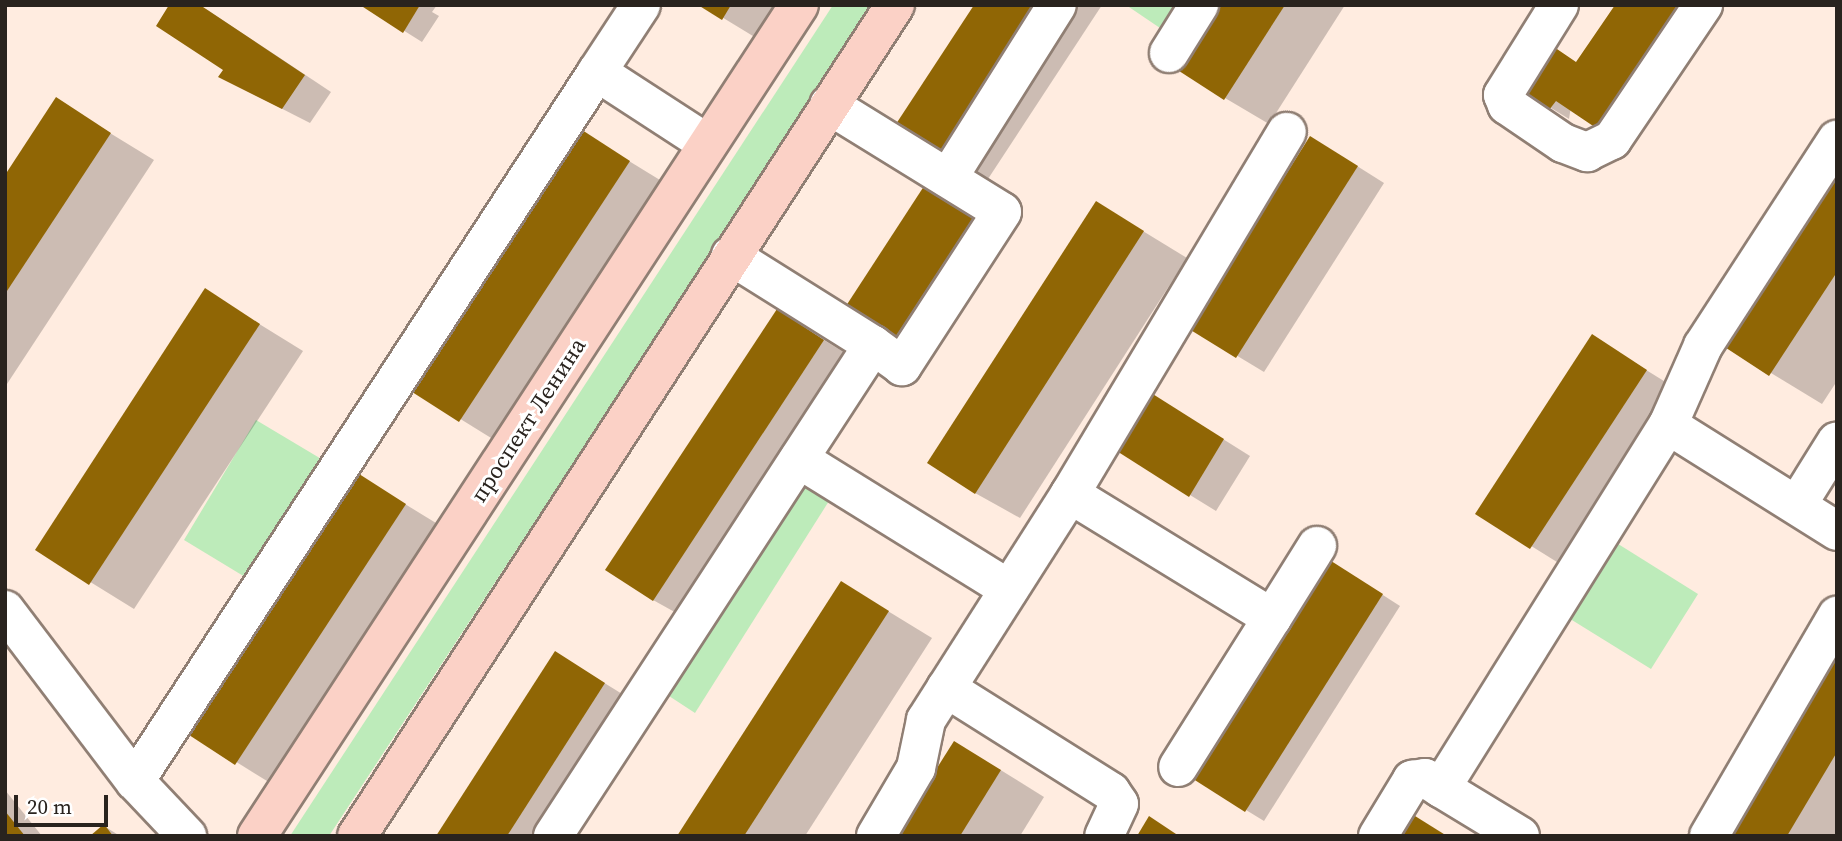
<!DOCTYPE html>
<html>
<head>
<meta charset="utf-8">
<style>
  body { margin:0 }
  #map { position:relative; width:1842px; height:841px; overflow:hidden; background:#ffece0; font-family:"Source Serif 4",serif }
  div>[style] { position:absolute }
  .green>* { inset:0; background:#bdebba }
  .shadow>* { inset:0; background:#0003 }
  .building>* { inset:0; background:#906605 }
  .roads { filter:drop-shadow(2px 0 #907f74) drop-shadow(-2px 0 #907f74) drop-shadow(0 2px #907f74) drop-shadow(0 -2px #907f74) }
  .minor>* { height:38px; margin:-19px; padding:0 19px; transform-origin:19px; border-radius:19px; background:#fff }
  .major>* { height:38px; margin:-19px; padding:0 19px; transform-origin:19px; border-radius:19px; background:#fbd1c6 }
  span { translate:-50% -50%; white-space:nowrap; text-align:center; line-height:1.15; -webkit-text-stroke:6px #fff; paint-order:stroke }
  .street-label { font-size:23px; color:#29231e }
  .frame { position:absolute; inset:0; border:7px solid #29231e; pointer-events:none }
  .scale { position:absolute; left:14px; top:795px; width:94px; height:32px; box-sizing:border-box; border:4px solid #29231e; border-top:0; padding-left:9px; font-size:21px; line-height:24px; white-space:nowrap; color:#29231e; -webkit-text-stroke:5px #fff; paint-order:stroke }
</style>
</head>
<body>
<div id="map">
  <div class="green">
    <div style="clip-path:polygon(833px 5px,873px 5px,329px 836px,290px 836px)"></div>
    <div style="clip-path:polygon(1126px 5px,1174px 5px,1160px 28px)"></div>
    <div style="clip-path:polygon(256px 420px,323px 460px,250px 580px,184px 540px)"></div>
    <div style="clip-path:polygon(774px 466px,829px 501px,695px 713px,640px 677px)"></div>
    <div style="clip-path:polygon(1607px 537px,1698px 594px,1651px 669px,1559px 612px)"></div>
  </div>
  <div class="shadow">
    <div style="clip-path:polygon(363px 5px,437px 5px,432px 12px,439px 16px,422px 42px)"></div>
    <div style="clip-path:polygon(702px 5px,792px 5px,766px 44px)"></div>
    <div style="clip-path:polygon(976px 5px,1102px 5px,988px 179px,944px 154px)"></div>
    <div style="clip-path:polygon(1220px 5px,1345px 5px,1269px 124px,1225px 98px)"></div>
    <div style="clip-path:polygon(206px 9px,331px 92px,310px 123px,247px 91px,225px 70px)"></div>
    <div style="clip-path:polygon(1578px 63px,1569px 119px,1525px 92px)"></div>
    <div style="clip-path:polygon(56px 100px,154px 160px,5px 387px,5px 178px)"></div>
    <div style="clip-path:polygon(580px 131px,673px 188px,504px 446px,412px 389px)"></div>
    <div style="clip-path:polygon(1338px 154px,1384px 183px,1264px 372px,1191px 328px)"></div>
    <div style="clip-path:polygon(1837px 162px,1837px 381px,1822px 404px,1720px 342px)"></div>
    <div style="clip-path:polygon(929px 182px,1003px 229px,920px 355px,893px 339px)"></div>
    <div style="clip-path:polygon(1097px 203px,1187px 258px,1020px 518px,975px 493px)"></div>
    <div style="clip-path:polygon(206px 291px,303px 351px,134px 609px,37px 549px)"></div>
    <div style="clip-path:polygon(778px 312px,868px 367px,698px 625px,653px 600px)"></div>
    <div style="clip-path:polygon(1593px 337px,1680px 391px,1565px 567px,1478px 513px)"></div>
    <div style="clip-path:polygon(1175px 409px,1250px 456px,1216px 511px,1190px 495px)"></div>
    <div style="clip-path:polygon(356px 474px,449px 531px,280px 789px,188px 732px)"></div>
    <div style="clip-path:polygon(1347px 572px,1400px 606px,1264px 821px,1246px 810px)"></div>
    <div style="clip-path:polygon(842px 583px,932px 638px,805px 836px,679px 836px)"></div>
    <div style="clip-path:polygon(1837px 639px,1837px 836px,1721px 836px)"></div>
    <div style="clip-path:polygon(556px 653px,648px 710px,567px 836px,438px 836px)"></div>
    <div style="clip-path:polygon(999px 769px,1044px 797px,1020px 836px,896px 836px)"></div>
    <div style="clip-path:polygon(5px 790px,42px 836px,5px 836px)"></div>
    <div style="clip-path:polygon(104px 826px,120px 836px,92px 836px)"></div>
  </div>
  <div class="building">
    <div style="clip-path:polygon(169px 5px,200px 5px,305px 75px,282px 109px,218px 77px,223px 70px,156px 26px)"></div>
    <div style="clip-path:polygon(360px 5px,420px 5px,403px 33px)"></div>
    <div style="clip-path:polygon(698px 5px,731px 5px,722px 20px)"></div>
    <div style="clip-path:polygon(974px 5px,1042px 5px,943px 155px,896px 124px)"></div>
    <div style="clip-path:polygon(1218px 5px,1285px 5px,1224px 100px,1176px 69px)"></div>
    <div style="clip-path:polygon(1615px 5px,1691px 5px,1605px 134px,1556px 101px,1549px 110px,1523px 92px,1554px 47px,1576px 62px)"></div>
    <div style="clip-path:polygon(56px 97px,111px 133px,5px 294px,5px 175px)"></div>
    <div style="clip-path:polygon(579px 128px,630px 161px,459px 422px,409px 390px)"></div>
    <div style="clip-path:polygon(1310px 136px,1358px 166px,1236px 358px,1189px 329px)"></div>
    <div style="clip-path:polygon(1837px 159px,1837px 272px,1769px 376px,1717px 342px)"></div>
    <div style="clip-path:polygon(928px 180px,977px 212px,893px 341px,844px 309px)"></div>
    <div style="clip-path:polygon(1096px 201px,1144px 231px,975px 494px,927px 463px)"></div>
    <div style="clip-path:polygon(205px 288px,260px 324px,89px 585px,35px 550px)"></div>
    <div style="clip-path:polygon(777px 309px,824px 340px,653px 601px,605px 570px)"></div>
    <div style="clip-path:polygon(1592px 334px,1647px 370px,1530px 549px,1475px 514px)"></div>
    <div style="clip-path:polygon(1148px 391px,1224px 439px,1189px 497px,1112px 448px)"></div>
    <div style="clip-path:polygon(356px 472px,406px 504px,235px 765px,186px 733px)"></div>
    <div style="clip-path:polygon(1328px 559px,1383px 594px,1245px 812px,1190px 777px)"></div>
    <div style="clip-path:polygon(841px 581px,889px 611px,744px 836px,677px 836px)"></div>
    <div style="clip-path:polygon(1837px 635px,1837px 752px,1787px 836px,1719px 836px)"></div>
    <div style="clip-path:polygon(555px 651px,605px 683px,507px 836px,436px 836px)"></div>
    <div style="clip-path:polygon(954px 741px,1001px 770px,960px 836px,894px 836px)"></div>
    <div style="clip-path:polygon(5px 811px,25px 836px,5px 836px)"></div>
    <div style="clip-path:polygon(1407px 811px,1447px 836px,1391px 836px)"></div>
    <div style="clip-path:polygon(1149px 816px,1179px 836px,1137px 836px)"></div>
    <div style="clip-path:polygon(104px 824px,113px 836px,90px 836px)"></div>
  </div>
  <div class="roads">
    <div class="minor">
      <div style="left:1559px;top:5px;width:106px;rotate:121.9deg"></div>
      <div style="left:1503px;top:95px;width:11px;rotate:68deg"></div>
      <div style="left:1507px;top:105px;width:68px;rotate:34.2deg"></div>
      <div style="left:1563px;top:143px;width:26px;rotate:21deg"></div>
      <div style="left:1587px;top:152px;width:28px;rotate:-26deg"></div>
      <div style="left:1612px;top:140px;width:163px;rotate:-56deg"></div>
      <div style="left:1169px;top:53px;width:57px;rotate:-58deg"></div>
      <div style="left:597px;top:72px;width:80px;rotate:-56.7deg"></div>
      <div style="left:829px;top:105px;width:203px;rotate:31.7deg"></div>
      <div style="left:1002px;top:212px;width:184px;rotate:123deg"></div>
      <div style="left:902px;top:366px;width:36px;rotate:-144deg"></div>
      <div style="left:948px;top:178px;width:204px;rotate:-57.8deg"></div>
      <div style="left:1668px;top:425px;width:199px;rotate:32.1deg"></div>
      <div style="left:799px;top:459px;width:247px;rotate:31.8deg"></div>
      <div style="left:1070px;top:494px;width:422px;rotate:-59.1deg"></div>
      <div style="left:1797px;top:505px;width:75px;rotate:-58deg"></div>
      <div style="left:5px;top:610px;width:215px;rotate:52.8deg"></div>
      <div style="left:135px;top:781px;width:76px;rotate:46.6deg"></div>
      <div style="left:1272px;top:618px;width:85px;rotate:-58deg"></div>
      <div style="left:946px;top:688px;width:195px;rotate:32.2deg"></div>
      <div style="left:1111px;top:792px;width:14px;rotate:56deg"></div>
      <div style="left:1119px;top:804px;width:35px;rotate:115deg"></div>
      <div style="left:135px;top:781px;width:846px;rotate:-56.91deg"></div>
      <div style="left:597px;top:72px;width:132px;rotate:33deg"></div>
      <div style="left:553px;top:836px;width:586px;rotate:-56.91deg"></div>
      <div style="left:873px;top:345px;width:168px;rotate:-147.9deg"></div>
      <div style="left:876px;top:836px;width:79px;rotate:-59.5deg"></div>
      <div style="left:916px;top:768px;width:49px;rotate:-78.2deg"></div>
      <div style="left:926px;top:720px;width:268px;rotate:-57.5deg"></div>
      <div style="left:1070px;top:494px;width:237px;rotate:31.5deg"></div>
      <div style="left:1272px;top:618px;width:176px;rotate:122.2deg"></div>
      <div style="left:1378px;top:836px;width:66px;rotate:-58.7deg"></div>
      <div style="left:1412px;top:780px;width:13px;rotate:-9deg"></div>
      <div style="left:1425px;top:778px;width:19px;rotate:32deg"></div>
      <div style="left:1520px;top:836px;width:92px;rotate:-148.7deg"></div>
      <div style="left:1441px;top:788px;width:428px;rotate:-58deg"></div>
      <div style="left:1668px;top:425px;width:86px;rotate:-66.1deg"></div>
      <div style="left:1703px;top:346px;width:246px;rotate:-57deg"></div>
      <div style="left:1709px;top:836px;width:255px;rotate:-59.8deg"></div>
    </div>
    <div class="major">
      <div style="left:257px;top:836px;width:992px;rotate:-56.89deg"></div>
      <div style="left:357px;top:836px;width:990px;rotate:-57.08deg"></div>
    </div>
  </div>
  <div class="street-label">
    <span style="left:528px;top:420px;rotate:-57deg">проспект Ленина</span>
  </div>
  <div class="frame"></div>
  <div class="scale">20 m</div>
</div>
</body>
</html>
